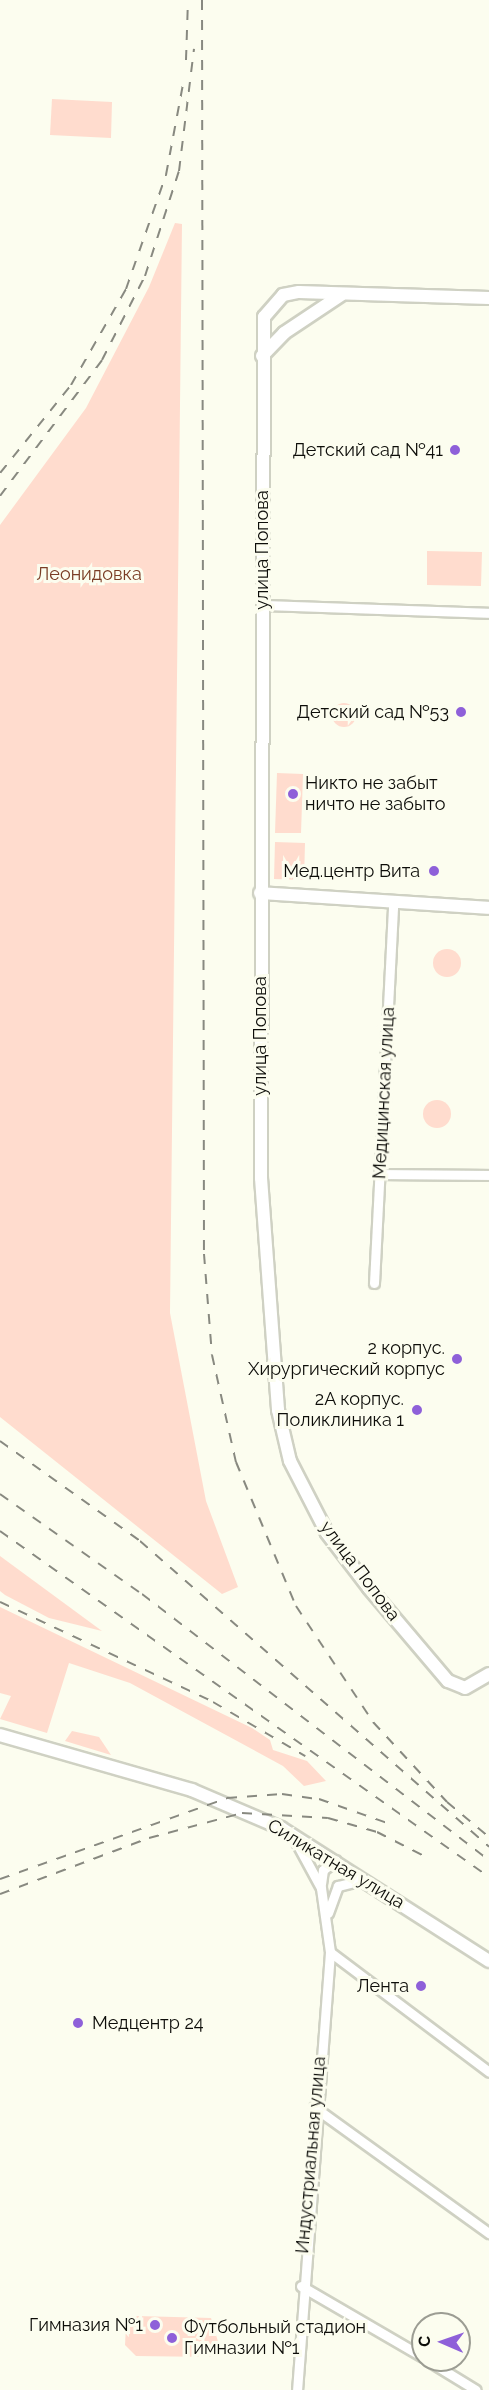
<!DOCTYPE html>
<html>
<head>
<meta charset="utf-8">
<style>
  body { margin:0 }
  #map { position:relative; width:489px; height:2390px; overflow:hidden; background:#fcfdef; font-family:Raleway,sans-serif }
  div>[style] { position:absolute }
  .green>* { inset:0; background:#ffdcce }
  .round { border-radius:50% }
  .roads { filter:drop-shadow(2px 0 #cfd1c3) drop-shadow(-2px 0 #cfd1c3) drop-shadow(0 2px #cfd1c3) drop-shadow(0 -2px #cfd1c3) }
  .minor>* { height:9px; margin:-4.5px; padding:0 4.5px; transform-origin:4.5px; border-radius:4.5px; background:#fff }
  .tertiary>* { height:12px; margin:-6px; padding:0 6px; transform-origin:6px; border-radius:6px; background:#fff }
  .rail>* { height:2px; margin-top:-1px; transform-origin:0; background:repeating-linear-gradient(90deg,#888980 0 10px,transparent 0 20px) }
  .dots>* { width:16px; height:16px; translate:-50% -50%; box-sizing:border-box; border:3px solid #fcfdef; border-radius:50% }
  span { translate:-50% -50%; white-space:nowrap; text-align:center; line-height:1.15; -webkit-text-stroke:6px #fcfdef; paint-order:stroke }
  .poi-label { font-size:18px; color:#0d0d09 }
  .right { translate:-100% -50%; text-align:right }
  .left { translate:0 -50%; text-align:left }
  .street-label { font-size:18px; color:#0d0d09 }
  .park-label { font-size:18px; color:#7a3d25 }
  .north { position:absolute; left:411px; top:2312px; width:60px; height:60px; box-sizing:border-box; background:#fcfdef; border:2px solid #9c9d93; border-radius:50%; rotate:272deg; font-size:16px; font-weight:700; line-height:24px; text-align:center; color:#0d0d09 }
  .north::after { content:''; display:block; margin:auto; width:21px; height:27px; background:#8e60d9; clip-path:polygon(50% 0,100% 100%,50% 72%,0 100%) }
</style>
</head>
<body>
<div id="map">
  <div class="green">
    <div style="clip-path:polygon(52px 99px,112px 102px,111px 138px,50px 135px)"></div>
    <div style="clip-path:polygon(175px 223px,182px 224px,170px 1313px,206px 1501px,238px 1587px,222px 1594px,0 1417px,0 525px,86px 408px,149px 287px)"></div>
    <div style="clip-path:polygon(427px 551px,482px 552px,481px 586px,427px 585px)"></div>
    <div class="round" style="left:332px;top:703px;width:24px;height:24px"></div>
    <div style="clip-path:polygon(277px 773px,303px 774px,301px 833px,275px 833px)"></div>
    <div style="clip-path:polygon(275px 842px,305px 843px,304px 880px,274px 879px)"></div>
    <div class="round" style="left:433px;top:949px;width:28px;height:28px"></div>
    <div class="round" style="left:423px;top:1100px;width:28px;height:28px"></div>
    <div style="clip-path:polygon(0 1556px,102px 1631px,49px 1618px,5px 1595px,0 1591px)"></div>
    <div style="clip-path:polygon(0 1607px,252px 1728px,270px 1740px,273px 1750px,307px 1761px,326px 1781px,304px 1786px,283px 1766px,130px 1683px,69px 1663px,47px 1733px,0 1719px,11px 1696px,0 1693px)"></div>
    <div style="clip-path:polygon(72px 1731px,99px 1737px,111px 1755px,65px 1741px)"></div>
    <div style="clip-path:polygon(137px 2316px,211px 2318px,219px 2345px,211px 2357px,136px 2356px,125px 2345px,126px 2327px)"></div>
  </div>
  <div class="roads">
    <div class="minor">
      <div style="left:262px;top:605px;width:227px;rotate:2deg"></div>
      <div style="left:380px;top:1174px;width:109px;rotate:0.5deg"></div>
      <div style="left:374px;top:1283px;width:381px;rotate:-87.1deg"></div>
      <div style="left:294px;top:1838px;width:57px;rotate:61.6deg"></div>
      <div style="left:321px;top:1888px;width:65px;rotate:82deg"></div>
      <div style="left:330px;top:1952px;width:439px;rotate:94.3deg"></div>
      <div style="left:321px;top:1884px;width:14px;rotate:-82deg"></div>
      <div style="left:323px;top:1870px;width:16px;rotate:-38deg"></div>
      <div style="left:328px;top:1913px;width:29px;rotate:-70deg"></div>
      <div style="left:338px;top:1886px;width:25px;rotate:-14deg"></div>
      <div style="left:330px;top:1952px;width:199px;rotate:37deg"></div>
      <div style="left:314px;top:2107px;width:216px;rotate:35.8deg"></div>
      <div style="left:301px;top:2286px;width:141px;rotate:30.2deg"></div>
      <div style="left:427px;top:2360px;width:57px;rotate:31.5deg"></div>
    </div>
    <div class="tertiary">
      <div style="left:264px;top:317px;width:861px;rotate:90.2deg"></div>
      <div style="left:261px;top:1178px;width:233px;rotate:85.8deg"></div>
      <div style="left:278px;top:1410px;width:52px;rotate:76.8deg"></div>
      <div style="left:290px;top:1461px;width:81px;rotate:62.8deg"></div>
      <div style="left:327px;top:1533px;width:69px;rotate:52.6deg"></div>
      <div style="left:369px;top:1588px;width:122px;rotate:49.7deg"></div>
      <div style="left:448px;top:1681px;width:18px;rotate:22deg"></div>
      <div style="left:465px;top:1688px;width:28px;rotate:-30deg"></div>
      <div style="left:264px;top:317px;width:29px;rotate:-49deg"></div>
      <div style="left:283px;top:295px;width:16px;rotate:-11deg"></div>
      <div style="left:299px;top:292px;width:190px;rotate:1.8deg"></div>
      <div style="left:262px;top:356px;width:32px;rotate:-46deg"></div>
      <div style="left:284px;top:333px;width:69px;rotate:-33.7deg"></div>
      <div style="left:260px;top:893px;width:229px;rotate:3.7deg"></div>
      <div style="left:0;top:1735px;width:200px;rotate:16deg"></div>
      <div style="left:192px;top:1790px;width:97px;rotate:23.1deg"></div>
      <div style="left:281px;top:1828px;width:247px;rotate:32.6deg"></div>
    </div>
  </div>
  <div class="rail">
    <div style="left:202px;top:0;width:1254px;rotate:89.91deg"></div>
    <div style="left:204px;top:1254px;width:101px;rotate:85.5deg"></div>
    <div style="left:212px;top:1355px;width:110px;rotate:77.4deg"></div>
    <div style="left:236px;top:1462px;width:156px;rotate:67.4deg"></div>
    <div style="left:296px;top:1606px;width:139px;rotate:56.4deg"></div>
    <div style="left:373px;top:1722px;width:109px;rotate:47.2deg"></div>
    <div style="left:447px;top:1802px;width:55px;rotate:39.8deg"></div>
    <div style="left:186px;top:60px;width:60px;rotate:-88.1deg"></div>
    <div style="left:0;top:473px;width:113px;rotate:-51.1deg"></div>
    <div style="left:71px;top:385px;width:111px;rotate:-60.2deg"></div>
    <div style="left:126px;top:289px;width:121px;rotate:-70.7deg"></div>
    <div style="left:166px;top:175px;width:93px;rotate:-79.4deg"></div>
    <div style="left:0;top:496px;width:170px;rotate:-53.1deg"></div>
    <div style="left:102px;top:360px;width:94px;rotate:-62.9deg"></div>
    <div style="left:145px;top:276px;width:110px;rotate:-72.1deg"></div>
    <div style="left:179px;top:171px;width:123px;rotate:-83deg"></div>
    <div style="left:0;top:1441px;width:172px;rotate:35.5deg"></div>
    <div style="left:140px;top:1541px;width:464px;rotate:41.2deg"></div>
    <div style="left:0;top:1494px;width:174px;rotate:35.2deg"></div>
    <div style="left:142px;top:1594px;width:437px;rotate:37.5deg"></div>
    <div style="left:0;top:1531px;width:599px;rotate:35.28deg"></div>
    <div style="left:0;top:1602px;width:235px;rotate:25.1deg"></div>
    <div style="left:213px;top:1702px;width:107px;rotate:30.4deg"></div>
    <div style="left:0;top:1879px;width:241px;rotate:-19.6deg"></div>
    <div style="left:227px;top:1798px;width:55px;rotate:-4.2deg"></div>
    <div style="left:282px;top:1794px;width:37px;rotate:8deg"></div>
    <div style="left:319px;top:1799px;width:75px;rotate:19.4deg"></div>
    <div style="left:0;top:1894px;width:159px;rotate:-20.6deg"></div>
    <div style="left:149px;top:1838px;width:96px;rotate:-15deg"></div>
    <div style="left:242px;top:1813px;width:86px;rotate:3.3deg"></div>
    <div style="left:328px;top:1818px;width:51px;rotate:15.9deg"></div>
    <div style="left:377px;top:1832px;width:57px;rotate:27deg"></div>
  </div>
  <div class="dots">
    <div style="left:455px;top:450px;background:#8e60d9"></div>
    <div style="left:461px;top:712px;background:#8e60d9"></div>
    <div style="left:293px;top:794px;background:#8e60d9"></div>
    <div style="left:434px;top:871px;background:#8e60d9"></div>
    <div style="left:457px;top:1359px;background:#8e60d9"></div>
    <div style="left:417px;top:1410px;background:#8e60d9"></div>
    <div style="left:421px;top:1986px;background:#8e60d9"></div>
    <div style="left:78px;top:2023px;background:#8e60d9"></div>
    <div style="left:155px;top:2325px;background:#8e60d9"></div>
    <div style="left:172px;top:2338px;background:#8e60d9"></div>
  </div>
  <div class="poi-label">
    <span class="right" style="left:443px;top:450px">Детский сад №41</span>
    <span class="right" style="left:449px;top:712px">Детский сад №53</span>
    <span class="left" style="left:305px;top:794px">Никто не забыт<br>ничто не забыто</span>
    <span class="right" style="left:420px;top:871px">Мед.центр Вита</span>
    <span class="right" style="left:445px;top:1359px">2 корпус.<br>Хирургический корпус</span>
    <span class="right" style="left:404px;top:1410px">2А корпус.<br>Поликлиника 1</span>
    <span class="right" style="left:409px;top:1986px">Лента</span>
    <span class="left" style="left:92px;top:2023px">Медцентр 24</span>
    <span class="right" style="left:143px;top:2325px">Гимназия №1</span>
    <span class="left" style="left:184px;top:2338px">Футбольный стадион<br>Гимназии №1</span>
  </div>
  <div class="street-label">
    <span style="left:262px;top:550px;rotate:-90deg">улица Попова</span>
    <span style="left:260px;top:1036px;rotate:-90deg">улица Попова</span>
    <span style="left:384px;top:1093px;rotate:-87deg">Медицинская улица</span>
    <span style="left:360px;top:1571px;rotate:53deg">улица Попова</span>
    <span style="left:336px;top:1864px;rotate:31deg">Силикатная улица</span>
    <span style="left:311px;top:2155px;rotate:-85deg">Индустриальная улица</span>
  </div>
  <div class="park-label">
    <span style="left:89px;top:574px">Леонидовка</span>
  </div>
  <div class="north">С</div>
</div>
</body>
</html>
